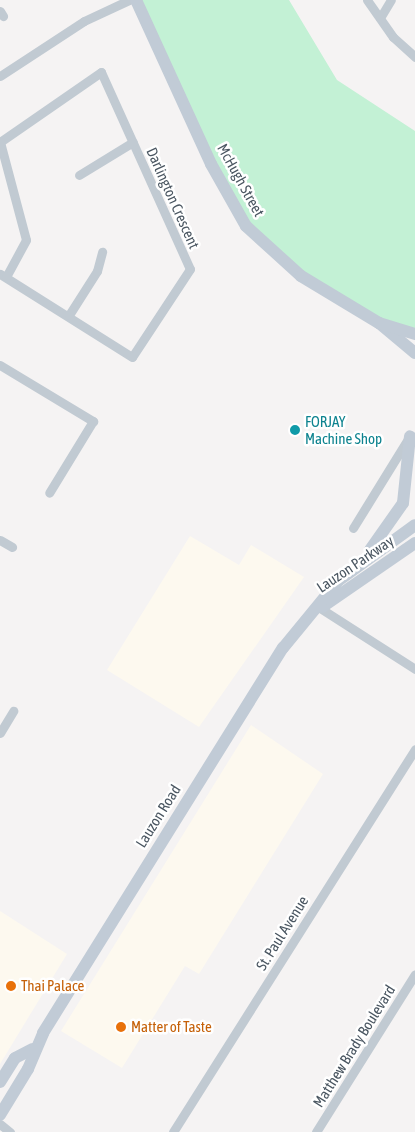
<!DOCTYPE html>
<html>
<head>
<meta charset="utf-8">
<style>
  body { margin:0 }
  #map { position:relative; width:415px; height:1132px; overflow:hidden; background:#f5f3f3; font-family:"Asap Condensed",sans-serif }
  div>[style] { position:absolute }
  .commercial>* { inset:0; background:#fdf9ef }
  .green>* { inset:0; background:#c3f1d5 }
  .minor>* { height:9px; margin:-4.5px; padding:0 4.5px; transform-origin:4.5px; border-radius:4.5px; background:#c1cad2 }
  .secondary>* { height:12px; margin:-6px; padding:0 6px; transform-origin:6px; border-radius:6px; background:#c1cbd6 }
  .dots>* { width:14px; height:14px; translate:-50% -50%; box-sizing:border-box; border:2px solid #fff; border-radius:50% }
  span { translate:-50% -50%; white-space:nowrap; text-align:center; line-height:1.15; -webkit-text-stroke:5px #fff; paint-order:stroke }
  .street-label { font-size:15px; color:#4a5661 }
  .culture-label { font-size:15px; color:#0d838f }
  .left { translate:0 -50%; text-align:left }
  .food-label { font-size:15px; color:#c56008 }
</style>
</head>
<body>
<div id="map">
  <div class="commercial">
    <div style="clip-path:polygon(190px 536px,239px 565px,251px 545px,304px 577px,199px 727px,107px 670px)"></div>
    <div style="clip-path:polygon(251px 725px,323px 774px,199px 974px,185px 966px,122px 1068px,61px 1031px)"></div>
    <div style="clip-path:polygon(0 911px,67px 954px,0 1064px)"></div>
  </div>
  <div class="green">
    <div style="clip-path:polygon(136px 0,289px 0,337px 80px,415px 131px,415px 334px,379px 323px,301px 276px,246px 226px)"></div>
  </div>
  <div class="minor">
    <div style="left:367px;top:0;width:45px;rotate:54.9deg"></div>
    <div style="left:393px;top:37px;width:30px;rotate:42deg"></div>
    <div style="left:0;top:11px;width:6px;rotate:59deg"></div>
    <div style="left:380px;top:18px;width:21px;rotate:-59deg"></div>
    <div style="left:0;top:76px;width:100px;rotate:-33.2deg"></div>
    <div style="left:84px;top:21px;width:50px;rotate:-25deg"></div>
    <div style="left:0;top:142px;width:123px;rotate:-34.7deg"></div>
    <div style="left:101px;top:72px;width:216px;rotate:65.7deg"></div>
    <div style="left:190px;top:269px;width:105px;rotate:123.4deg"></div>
    <div style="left:132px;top:357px;width:156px;rotate:-147.8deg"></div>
    <div style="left:0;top:142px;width:101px;rotate:75.1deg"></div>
    <div style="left:26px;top:240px;width:42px;rotate:118.4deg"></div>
    <div style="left:79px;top:175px;width:63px;rotate:-31.4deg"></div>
    <div style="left:69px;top:315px;width:52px;rotate:-57.5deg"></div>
    <div style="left:97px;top:271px;width:20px;rotate:-75deg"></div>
    <div style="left:0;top:365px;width:109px;rotate:31.1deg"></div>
    <div style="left:93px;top:421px;width:84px;rotate:121.4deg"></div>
    <div style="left:353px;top:528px;width:105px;rotate:-58.3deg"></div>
    <div style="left:0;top:540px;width:14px;rotate:30deg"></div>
    <div style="left:320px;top:608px;width:113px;rotate:32.7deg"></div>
    <div style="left:0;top:733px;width:26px;rotate:-59deg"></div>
    <div style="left:0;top:1124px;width:13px;rotate:39deg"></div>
    <div style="left:173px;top:1132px;width:453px;rotate:-57.7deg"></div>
    <div style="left:316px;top:1132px;width:186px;rotate:-57.9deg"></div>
  </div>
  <div class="secondary">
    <div style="left:136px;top:0;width:180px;rotate:65.4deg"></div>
    <div style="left:211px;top:164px;width:71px;rotate:60.6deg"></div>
    <div style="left:246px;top:226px;width:74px;rotate:42.3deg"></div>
    <div style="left:301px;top:276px;width:91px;rotate:31.1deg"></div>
    <div style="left:379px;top:323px;width:47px;rotate:39.8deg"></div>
    <div style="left:379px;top:323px;width:38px;rotate:17deg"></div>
    <div style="left:370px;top:550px;width:57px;rotate:-54.9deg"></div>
    <div style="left:403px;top:503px;width:67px;rotate:-84deg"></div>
    <div style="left:322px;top:607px;width:113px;rotate:-34.5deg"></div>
    <div style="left:0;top:1082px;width:28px;rotate:-58deg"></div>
    <div style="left:15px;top:1058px;width:20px;rotate:-27deg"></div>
    <div style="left:0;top:1115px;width:54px;rotate:-58.7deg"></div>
    <div style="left:28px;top:1069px;width:39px;rotate:-67deg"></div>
    <div style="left:43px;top:1033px;width:454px;rotate:-58.1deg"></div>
    <div style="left:283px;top:648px;width:87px;rotate:-50.6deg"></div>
    <div style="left:338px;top:581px;width:95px;rotate:-36deg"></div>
  </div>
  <div class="dots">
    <div style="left:295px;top:430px;background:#0f9aa8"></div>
    <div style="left:11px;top:986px;background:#e8710a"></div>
    <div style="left:121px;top:1027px;background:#e8710a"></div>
  </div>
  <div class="street-label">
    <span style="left:241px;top:180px;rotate:61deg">McHugh Street</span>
    <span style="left:173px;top:198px;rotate:66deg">Darlington Crescent</span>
    <span style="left:355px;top:564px;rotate:-34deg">Lauzon Parkway</span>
    <span style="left:158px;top:816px;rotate:-58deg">Lauzon Road</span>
    <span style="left:282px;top:933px;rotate:-58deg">St. Paul Avenue</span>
    <span style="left:354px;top:1046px;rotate:-58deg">Matthew Brady Boulevard</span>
  </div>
  <div class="culture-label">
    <span class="left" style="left:305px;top:430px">FORJAY<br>Machine Shop</span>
  </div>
  <div class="food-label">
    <span class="left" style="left:21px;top:986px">Thai Palace</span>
    <span class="left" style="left:131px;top:1027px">Matter of Taste</span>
  </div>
</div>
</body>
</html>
